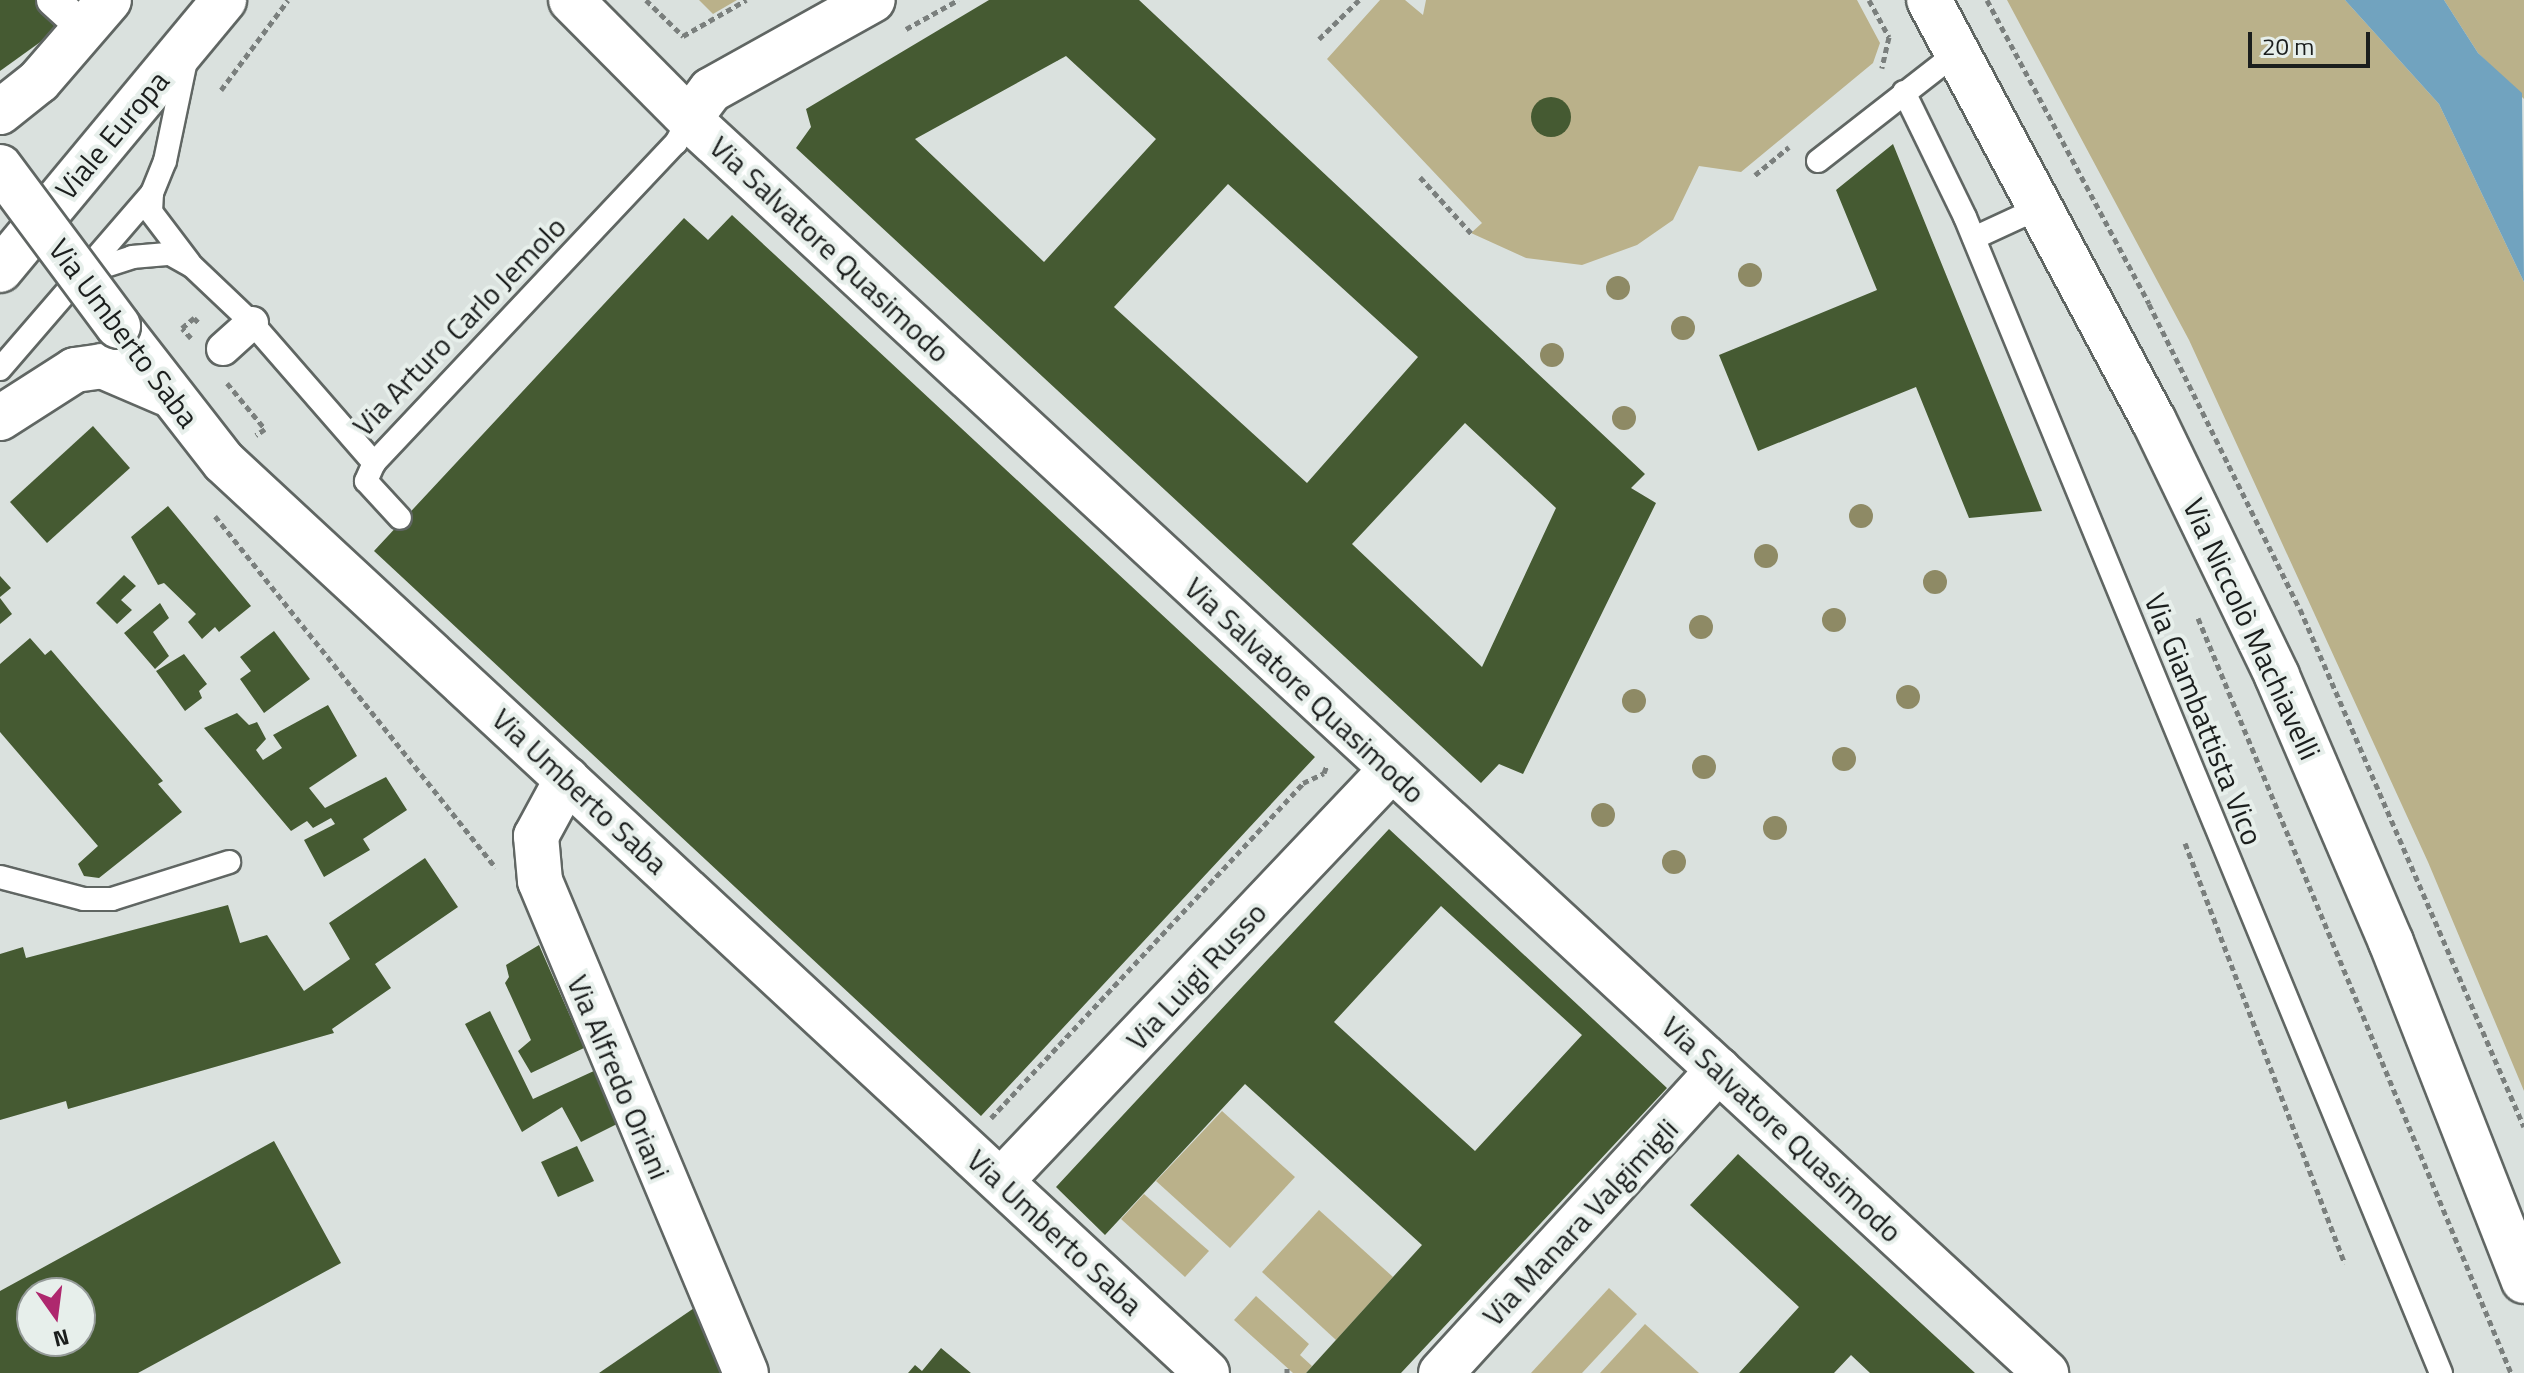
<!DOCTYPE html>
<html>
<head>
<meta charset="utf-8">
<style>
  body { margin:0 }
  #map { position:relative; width:2524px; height:1373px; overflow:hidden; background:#dae1de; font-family:"Titillium Web",sans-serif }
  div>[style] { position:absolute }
  .green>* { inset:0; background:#bab18a }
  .water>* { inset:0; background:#71a3bf }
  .building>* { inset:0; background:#455a32 }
  .round { border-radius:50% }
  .path>* { height:5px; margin-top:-2.5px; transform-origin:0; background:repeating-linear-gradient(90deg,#7a7f7d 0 6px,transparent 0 10px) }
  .roads { filter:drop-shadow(2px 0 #606663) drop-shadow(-2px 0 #606663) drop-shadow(0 2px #606663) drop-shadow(0 -2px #606663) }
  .service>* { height:22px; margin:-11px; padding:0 11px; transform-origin:11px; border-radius:11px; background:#fff }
  .pedestrian>* { height:32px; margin:-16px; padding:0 16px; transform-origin:16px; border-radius:16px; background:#fff }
  .minor>* { height:44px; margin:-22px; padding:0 22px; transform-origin:22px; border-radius:22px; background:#fff }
  .tertiary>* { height:44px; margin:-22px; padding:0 22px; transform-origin:22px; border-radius:22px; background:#fff }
  .secondary>* { height:44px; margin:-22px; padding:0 22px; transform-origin:22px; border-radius:22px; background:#fff }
  .bridges { filter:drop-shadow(2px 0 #606663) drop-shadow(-2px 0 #606663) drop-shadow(0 2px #606663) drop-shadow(0 -2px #606663) }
  .minor-bridge>* { height:44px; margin:-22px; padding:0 22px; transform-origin:22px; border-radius:22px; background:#fff }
  .trees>* { width:24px; height:24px; margin:-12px; border-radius:50%; background:#8e8a65 }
  span { translate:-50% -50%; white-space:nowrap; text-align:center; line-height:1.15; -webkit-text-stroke:8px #e7efeb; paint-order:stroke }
  .street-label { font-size:30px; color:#1b1e1d }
  .north { position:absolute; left:16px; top:1277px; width:80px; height:80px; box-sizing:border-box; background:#e7efeb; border:2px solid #959b99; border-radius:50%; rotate:166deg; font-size:22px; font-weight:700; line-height:32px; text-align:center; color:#1b1e1d }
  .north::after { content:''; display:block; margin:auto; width:28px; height:36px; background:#ae286e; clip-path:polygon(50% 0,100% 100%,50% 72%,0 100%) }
  .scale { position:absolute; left:2248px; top:32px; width:122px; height:36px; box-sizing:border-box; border:4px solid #1b1e1d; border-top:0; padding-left:10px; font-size:24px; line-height:28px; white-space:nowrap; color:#1b1e1d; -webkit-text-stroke:6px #e7efeb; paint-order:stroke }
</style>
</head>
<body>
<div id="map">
  <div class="green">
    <div style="clip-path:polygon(699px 0,737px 0,713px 14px)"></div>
    <div style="clip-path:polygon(1380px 0,1405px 0,1423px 15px,1426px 0,1857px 0,1880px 43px,1873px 63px,1741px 172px,1699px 166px,1673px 220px,1637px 245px,1582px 265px,1526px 258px,1471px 233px,1482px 223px,1327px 59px)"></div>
    <div style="clip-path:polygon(2007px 0,2345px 0,2439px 104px,2524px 282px,2524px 1091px,2428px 862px,2189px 340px)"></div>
    <div style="clip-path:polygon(2444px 0,2524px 0,2524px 99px,2478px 53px)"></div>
    <div style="clip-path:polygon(1222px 1111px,1295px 1177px,1230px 1248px,1156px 1181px)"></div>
    <div style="clip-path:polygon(1144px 1194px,1209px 1251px,1185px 1277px,1121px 1219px)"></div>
    <div style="clip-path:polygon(1319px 1210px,1393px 1277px,1336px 1340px,1262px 1272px)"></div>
    <div style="clip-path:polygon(1609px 1288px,1637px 1314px,1582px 1373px,1531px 1373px)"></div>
    <div style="clip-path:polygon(1256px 1296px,1309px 1344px,1300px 1355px,1312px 1366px,1306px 1373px,1293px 1373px,1234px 1320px)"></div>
    <div style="clip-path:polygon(1645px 1324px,1699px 1373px,1600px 1373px)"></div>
  </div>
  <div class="water">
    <div style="clip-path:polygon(2345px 0,2444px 0,2478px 53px,2522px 93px,2524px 282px,2439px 104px)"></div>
  </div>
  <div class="building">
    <div style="clip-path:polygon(0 0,37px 0,64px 25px,0 71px)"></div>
    <div style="clip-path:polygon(evenodd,989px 0,1139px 0,1645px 474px,1631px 488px,1656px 503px,1523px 774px,1499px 764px,1481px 783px,796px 148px,811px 127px,806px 109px,989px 0,1066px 56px,1156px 139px,1044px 262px,915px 139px,1066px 56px,989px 0,1228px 184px,1418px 357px,1307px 483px,1114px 307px,1228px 184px,989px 0,1465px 423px,1556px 508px,1482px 667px,1352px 544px,1465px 423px)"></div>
    <div class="round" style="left:1531px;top:97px;width:40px;height:40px"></div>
    <div style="clip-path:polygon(1893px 144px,2042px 511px,1969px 518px,1916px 387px,1758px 451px,1719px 355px,1877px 290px,1836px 190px)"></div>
    <div style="clip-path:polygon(732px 215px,1315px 757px,981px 1116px,374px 551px,684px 218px,708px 240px)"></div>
    <div style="clip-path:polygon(93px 426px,130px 468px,47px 543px,10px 502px)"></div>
    <div style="clip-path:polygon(168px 506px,251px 606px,219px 632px,215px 627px,202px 639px,188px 622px,196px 614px,164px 583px,158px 585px,131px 537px)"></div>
    <div style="clip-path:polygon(124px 575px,136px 586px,121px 600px,132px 610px,117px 624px,96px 603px)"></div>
    <div style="clip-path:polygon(0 576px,11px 588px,0 597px)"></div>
    <div style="clip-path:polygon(0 598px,12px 614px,0 624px)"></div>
    <div style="clip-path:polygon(160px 603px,169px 618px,153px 632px,169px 656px,155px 669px,124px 633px)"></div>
    <div style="clip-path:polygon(274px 631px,310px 679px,264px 713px,240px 679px,251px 671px,240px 657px)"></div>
    <div style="clip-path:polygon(30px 638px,45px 655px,51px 650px,163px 781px,158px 784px,182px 812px,99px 878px,84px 876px,78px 864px,98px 846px,0 732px,0 664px)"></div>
    <div style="clip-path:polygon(184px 654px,207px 684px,199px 691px,202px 698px,185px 711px,156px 671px)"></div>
    <div style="clip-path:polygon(328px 705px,357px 756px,309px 788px,325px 808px,386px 777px,407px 810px,363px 839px,370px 850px,324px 877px,304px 840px,335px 824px,331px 818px,313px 828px,307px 821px,291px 831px,204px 728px,237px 713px,249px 725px,257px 722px,266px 739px,256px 750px,263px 760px,282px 748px,273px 735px)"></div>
    <div style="clip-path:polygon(evenodd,1389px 829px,1667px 1088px,1401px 1373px,1306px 1373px,1422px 1245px,1245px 1084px,1105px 1235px,1056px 1187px,1389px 829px,1441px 906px,1582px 1035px,1475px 1151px,1334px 1022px,1441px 906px)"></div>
    <div style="clip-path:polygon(425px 858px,458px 907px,375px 964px,391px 988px,332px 1029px,334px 1033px,68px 1109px,66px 1101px,0 1120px,0 954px,23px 947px,26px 958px,228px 905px,240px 943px,267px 935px,304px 991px,350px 959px,329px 923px)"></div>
    <div style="clip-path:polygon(539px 945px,584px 1048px,531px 1073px,518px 1051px,531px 1040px,505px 983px,509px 977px,506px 965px)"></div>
    <div style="clip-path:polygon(490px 1011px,533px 1099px,596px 1070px,621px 1122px,581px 1142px,562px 1107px,522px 1132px,465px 1024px)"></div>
    <div style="clip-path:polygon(evenodd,274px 1141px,341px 1263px,138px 1373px,0 1373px,0 1291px,274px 1141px,32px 1293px,80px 1293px,80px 1341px,32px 1341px,32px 1293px)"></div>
    <div style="clip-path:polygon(577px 1146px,594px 1181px,558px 1197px,541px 1162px)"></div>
    <div style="clip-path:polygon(1738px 1154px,1975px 1373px,1870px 1373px,1851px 1355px,1834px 1373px,1739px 1373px,1799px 1307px,1690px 1205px)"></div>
    <div style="clip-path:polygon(700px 1304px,733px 1373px,599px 1373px)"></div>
    <div style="clip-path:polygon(941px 1348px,971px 1373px,908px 1373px,915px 1365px,922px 1371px)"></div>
  </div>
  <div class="path">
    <div style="left:646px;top:0;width:52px;rotate:44.2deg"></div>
    <div style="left:683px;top:36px;width:73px;rotate:-29.7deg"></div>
    <div style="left:1869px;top:0;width:42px;rotate:61.6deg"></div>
    <div style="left:1889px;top:37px;width:32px;rotate:103deg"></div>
    <div style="left:1987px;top:0;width:344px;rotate:61.9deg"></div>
    <div style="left:2149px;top:304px;width:340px;rotate:63.7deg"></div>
    <div style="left:2300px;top:609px;width:564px;rotate:66.61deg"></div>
    <div style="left:906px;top:29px;width:60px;rotate:-29.1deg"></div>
    <div style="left:1319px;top:39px;width:56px;rotate:-44.3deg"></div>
    <div style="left:221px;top:90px;width:112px;rotate:-53.3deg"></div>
    <div style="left:1755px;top:175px;width:44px;rotate:-39.5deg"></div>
    <div style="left:1420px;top:177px;width:76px;rotate:47.7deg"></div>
    <div style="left:191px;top:338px;width:13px;rotate:-132deg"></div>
    <div style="left:182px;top:328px;width:16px;rotate:-40deg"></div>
    <div style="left:194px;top:318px;width:6px;rotate:45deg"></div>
    <div style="left:227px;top:383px;width:60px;rotate:50.4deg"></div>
    <div style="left:265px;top:429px;width:11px;rotate:146deg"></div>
    <div style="left:215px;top:516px;width:450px;rotate:51.4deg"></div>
    <div style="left:2198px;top:618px;width:817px;rotate:67.48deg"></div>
    <div style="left:2185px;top:843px;width:450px;rotate:69.2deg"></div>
    <div style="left:991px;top:1118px;width:458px;rotate:-47deg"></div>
    <div style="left:1303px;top:783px;width:23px;rotate:-25deg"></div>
    <div style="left:1324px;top:773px;width:9px;rotate:-69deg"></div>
    <div style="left:1287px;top:1368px;width:5px;rotate:90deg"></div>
  </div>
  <div class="roads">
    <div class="service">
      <div style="left:1904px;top:92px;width:139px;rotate:64deg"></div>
      <div style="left:1965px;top:217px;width:1250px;rotate:67.62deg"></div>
      <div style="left:1818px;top:161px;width:179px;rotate:-38deg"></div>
      <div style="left:152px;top:193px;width:19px;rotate:93deg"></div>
      <div style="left:151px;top:212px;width:63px;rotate:52.8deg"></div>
      <div style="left:1974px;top:238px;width:74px;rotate:-24.8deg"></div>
      <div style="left:79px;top:283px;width:25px;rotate:-37deg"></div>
      <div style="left:99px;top:268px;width:35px;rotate:-18deg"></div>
      <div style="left:132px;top:257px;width:38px;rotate:-5deg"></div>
      <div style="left:170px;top:254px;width:25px;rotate:29deg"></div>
      <div style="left:192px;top:266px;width:83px;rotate:43.5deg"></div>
      <div style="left:252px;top:323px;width:186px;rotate:48.9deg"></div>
      <div style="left:374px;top:463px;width:440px;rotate:-46.7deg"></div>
      <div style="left:676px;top:143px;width:27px;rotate:-62deg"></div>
      <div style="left:0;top:369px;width:233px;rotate:-49.2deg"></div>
      <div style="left:152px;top:193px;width:35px;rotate:-68deg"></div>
      <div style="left:165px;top:161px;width:107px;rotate:-78.2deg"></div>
      <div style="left:374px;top:463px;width:20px;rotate:114deg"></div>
      <div style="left:366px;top:481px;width:50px;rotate:47.4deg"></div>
      <div style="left:0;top:877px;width:87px;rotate:14.7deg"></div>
      <div style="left:84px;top:899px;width:28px"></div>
      <div style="left:112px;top:899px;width:123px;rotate:-17.5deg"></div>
    </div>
    <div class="pedestrian">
      <div style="left:53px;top:0;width:45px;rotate:42.3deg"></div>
      <div style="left:223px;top:349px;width:39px;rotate:-42deg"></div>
    </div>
    <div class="minor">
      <div style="left:571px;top:0;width:168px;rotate:45.2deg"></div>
      <div style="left:689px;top:119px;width:1848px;rotate:42.74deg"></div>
      <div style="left:0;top:112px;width:50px;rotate:-38.5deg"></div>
      <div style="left:39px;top:81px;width:107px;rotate:-49.2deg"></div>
      <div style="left:689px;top:119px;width:36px;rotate:-53deg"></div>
      <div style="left:711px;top:90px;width:185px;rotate:-29.1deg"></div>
      <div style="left:118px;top:326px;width:172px;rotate:52.1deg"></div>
      <div style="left:224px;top:462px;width:1340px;rotate:42.82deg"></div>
      <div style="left:0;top:418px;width:89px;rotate:-32.6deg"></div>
      <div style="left:75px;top:370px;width:27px;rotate:-8deg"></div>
      <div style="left:102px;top:366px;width:69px;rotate:23.2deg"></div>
      <div style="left:567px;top:779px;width:65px;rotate:118.5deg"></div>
      <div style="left:536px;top:836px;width:45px;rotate:84.9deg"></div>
      <div style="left:540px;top:881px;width:533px;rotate:67.28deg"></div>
      <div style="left:1001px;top:1181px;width:567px;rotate:-46.5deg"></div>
      <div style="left:1441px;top:1373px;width:411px;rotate:-47.5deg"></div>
    </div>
    <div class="tertiary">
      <div style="left:1929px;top:0;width:477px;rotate:61.9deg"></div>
      <div style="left:2154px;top:421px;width:283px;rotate:64.2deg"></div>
      <div style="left:2277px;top:676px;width:289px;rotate:66.8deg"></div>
      <div style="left:2391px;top:942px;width:364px;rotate:68.6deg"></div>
    </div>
    <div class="secondary">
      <div style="left:0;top:270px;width:351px;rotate:-50.3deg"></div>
    </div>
  </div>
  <div class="bridges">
    <div class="minor-bridge">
      <div style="left:0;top:167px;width:198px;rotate:53.4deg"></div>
    </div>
  </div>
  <div class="trees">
    <div style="left:1750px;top:275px"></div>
    <div style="left:1618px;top:288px"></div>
    <div style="left:1683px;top:328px"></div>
    <div style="left:1552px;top:355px"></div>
    <div style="left:1624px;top:418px"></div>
    <div style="left:1861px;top:516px"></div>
    <div style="left:1766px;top:556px"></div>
    <div style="left:1935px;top:582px"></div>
    <div style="left:1834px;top:620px"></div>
    <div style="left:1701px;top:627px"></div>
    <div style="left:1908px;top:697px"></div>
    <div style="left:1634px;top:701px"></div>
    <div style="left:1844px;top:759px"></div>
    <div style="left:1704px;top:767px"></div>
    <div style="left:1603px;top:815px"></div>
    <div style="left:1775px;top:828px"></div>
    <div style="left:1674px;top:862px"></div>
  </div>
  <div class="street-label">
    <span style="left:112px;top:135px;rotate:-50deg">Viale Europa</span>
    <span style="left:830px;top:249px;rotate:43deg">Via Salvatore Quasimodo</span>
    <span style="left:459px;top:326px;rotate:-46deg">Via Arturo Carlo Jemolo</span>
    <span style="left:124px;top:333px;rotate:53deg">Via Umberto Saba</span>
    <span style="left:2252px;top:629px;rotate:65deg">Via Niccolò Machiavelli</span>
    <span style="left:1305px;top:690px;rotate:43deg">Via Salvatore Quasimodo</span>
    <span style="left:2204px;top:719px;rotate:68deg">Via Giambattista Vico</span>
    <span style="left:580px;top:791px;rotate:43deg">Via Umberto Saba</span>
    <span style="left:1196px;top:976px;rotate:-47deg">Via Luigi Russo</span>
    <span style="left:619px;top:1077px;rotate:67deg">Via Alfredo Oriani</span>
    <span style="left:1782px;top:1129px;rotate:43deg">Via Salvatore Quasimodo</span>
    <span style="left:1580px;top:1222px;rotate:-47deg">Via Manara Valgimigli</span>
    <span style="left:1055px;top:1232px;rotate:43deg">Via Umberto Saba</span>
  </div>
  <div class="north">N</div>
  <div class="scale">20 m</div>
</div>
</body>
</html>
